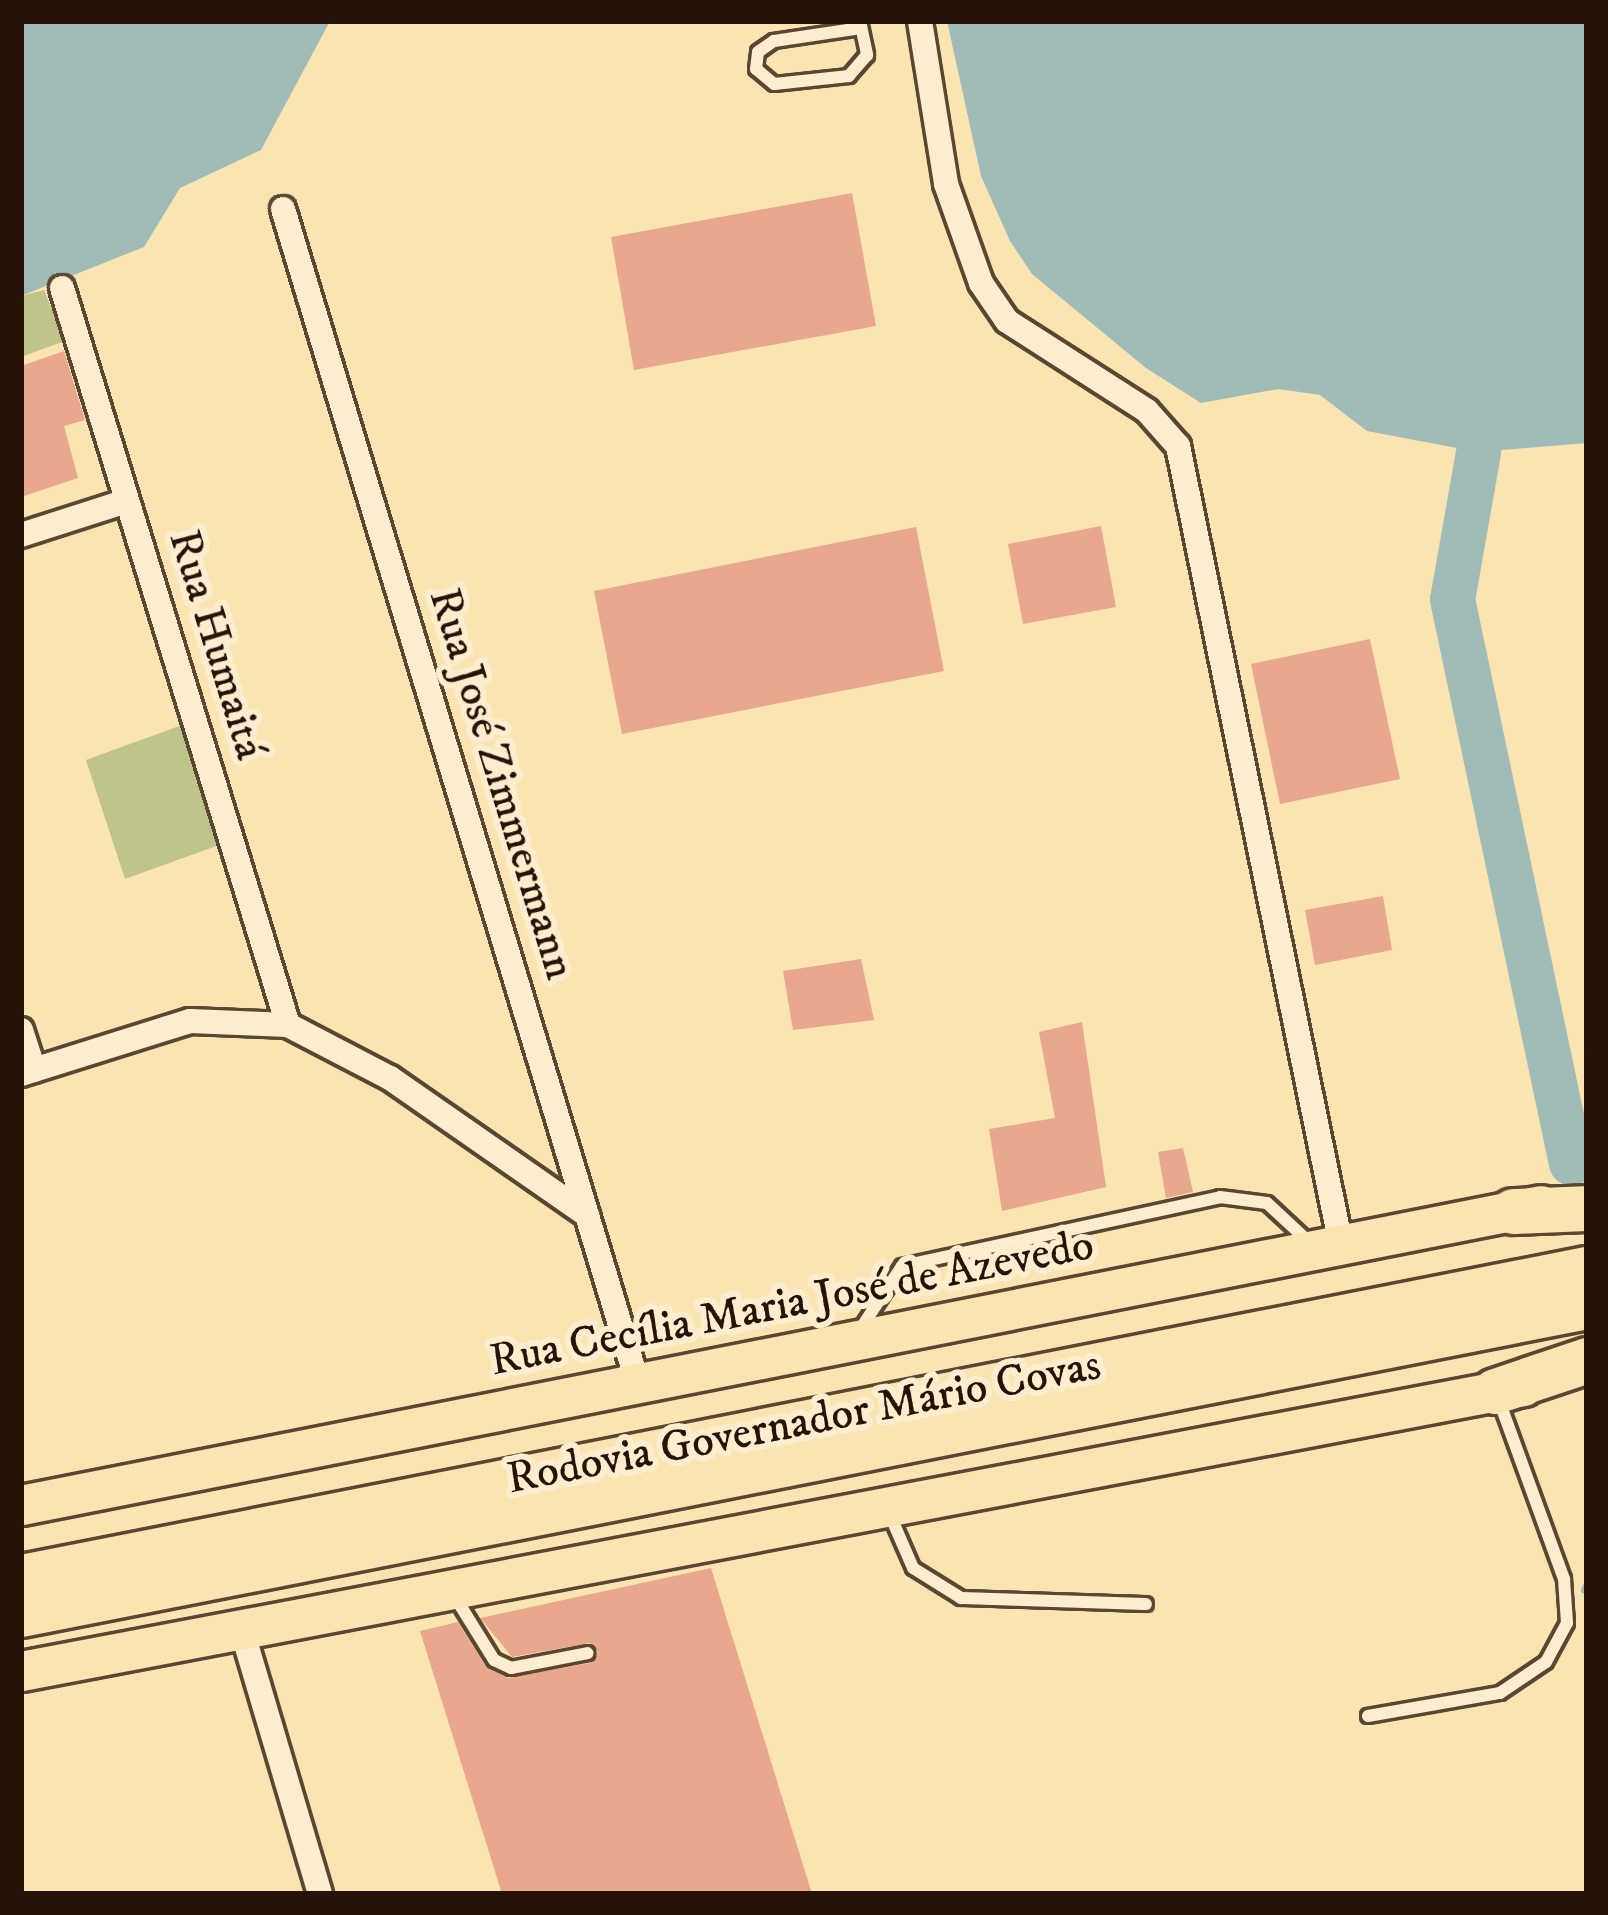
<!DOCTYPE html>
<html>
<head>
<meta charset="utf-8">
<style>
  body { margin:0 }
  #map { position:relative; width:1608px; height:1915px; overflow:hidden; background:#f9e4b2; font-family:"IM FELL DW Pica",serif }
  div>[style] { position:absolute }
  .green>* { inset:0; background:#bfc48b }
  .water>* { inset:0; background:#a1bcb6 }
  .stream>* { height:8px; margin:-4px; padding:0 4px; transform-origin:4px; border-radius:4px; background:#a1bcb6 }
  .river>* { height:45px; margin:-22.5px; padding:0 22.5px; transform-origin:22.5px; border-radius:22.5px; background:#a1bcb6 }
  .building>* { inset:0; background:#e9a88e }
  .roads { filter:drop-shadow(3px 0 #5b4632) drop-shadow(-3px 0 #5b4632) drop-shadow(0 3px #5b4632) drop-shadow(0 -3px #5b4632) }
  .service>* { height:12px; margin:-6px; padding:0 6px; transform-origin:6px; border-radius:6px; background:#fbedcd }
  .minor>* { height:24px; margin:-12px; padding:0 12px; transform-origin:12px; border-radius:12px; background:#fbedcd }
  .primary>* { height:39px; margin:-19.5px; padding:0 19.5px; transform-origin:19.5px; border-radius:19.5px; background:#f9e4b2 }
  .motorway>* { height:45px; margin:-22.5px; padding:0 22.5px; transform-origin:22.5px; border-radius:22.5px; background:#f9e4b2 }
  span { translate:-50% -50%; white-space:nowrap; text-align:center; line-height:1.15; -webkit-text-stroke:12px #fbedcd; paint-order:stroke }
  .street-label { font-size:45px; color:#261207 }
  .frame { position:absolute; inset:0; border:24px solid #261207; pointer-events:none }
</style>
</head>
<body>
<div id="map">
  <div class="green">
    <div style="clip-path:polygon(44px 290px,65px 341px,21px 357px,21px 296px)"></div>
    <div style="clip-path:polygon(182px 725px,219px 845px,125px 879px,86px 760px)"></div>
  </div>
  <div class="water">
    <div style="clip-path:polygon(21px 21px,330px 21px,261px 150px,180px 188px,144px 247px,21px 296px)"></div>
    <div style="clip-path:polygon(947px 21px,1587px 21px,1587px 443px,1478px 452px,1367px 431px,1320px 395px,1278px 389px,1201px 403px,1146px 368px,1032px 274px,1010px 241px,981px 176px)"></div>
  </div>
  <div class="stream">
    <div style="left:1585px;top:1590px;width:4px;rotate:-63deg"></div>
  </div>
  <div class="river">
    <div style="left:1478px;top:452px;width:149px;rotate:100deg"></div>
    <div style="left:1452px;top:599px;width:576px;rotate:78.09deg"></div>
  </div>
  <div class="building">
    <div style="clip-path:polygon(852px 193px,876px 326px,634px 370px,611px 237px)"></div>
    <div style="clip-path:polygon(64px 351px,85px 420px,64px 426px,78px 478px,21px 497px,21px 366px)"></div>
    <div style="clip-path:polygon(1101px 526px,1116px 607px,1023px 624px,1008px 544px)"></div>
    <div style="clip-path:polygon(916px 527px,944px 671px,622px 734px,594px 591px)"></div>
    <div style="clip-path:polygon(1370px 639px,1400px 779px,1280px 804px,1251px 664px)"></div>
    <div style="clip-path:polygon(1383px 896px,1392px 950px,1315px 965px,1305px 910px)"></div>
    <div style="clip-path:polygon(861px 959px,874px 1020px,793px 1030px,783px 971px)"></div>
    <div style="clip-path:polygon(1082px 1022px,1106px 1187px,1002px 1211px,989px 1129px,1055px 1118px,1039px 1032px)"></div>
    <div style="clip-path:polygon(1183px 1148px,1193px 1192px,1166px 1198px,1158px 1152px)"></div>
    <div style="clip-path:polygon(711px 1568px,812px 1894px,502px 1894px,420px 1631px,458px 1622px,486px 1667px,508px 1678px,590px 1663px,598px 1652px,590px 1643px,512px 1657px,480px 1618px)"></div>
  </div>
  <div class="roads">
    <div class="service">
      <div style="left:860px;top:21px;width:35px;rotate:78deg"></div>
      <div style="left:867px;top:55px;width:28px;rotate:131deg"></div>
      <div style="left:849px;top:76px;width:75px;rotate:173.9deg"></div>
      <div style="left:774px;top:84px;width:23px;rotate:-140deg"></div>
      <div style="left:756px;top:69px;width:17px;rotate:-83deg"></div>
      <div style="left:758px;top:52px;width:19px;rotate:-35deg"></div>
      <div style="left:774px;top:41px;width:88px;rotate:-8.5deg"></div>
      <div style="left:859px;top:1331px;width:78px;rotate:-56.5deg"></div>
      <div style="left:902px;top:1266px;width:325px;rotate:-12.2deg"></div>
      <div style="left:1220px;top:1197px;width:47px;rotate:7.3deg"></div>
      <div style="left:1267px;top:1203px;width:56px;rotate:42.8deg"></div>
      <div style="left:890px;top:1515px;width:58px;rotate:66.5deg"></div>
      <div style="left:913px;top:1568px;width:57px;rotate:32deg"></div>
      <div style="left:961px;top:1598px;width:185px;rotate:1.9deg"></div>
      <div style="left:455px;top:1597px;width:74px;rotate:58.2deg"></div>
      <div style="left:494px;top:1660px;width:19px;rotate:25deg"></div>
      <div style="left:511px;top:1668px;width:78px;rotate:-11deg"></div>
      <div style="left:1368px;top:1716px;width:134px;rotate:-9.9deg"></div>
      <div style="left:1500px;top:1693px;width:55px;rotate:-34deg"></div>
      <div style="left:1546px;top:1662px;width:44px;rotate:-61.7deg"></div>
      <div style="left:1567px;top:1623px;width:44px;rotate:-93.9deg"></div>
      <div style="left:1564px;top:1579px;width:193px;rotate:-110deg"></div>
    </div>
    <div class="minor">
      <div style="left:920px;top:21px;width:165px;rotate:80.9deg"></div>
      <div style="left:946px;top:184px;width:105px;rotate:70.5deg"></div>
      <div style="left:981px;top:283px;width:46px;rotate:55.6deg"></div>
      <div style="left:1007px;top:321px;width:166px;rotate:32.7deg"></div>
      <div style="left:1147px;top:411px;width:47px;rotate:48.5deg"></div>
      <div style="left:1178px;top:446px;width:815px;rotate:78.47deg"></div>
      <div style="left:283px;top:209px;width:1227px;rotate:73.19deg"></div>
      <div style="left:62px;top:288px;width:771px;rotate:72.95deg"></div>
      <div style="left:21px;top:535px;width:111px;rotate:-17.8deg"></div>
      <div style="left:21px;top:1030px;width:42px;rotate:72deg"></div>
      <div style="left:21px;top:1074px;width:177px;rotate:-17.4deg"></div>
      <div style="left:190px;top:1021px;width:98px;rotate:2.3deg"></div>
      <div style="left:288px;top:1025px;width:115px;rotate:27.5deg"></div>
      <div style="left:390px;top:1078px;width:240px;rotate:34.8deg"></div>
      <div style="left:241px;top:1627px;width:278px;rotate:73.5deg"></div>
    </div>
    <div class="primary">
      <div style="left:21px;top:1505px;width:1549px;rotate:-11.16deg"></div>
      <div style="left:21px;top:1671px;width:1529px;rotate:-10.74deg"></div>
    </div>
    <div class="motorway">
      <div style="left:1513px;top:1211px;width:74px;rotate:-2.3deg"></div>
      <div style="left:1495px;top:1391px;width:97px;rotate:-18.6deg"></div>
      <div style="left:21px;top:1577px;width:1596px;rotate:-11.13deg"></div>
      <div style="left:21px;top:1614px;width:1596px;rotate:-11.13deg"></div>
    </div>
  </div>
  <div class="street-label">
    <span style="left:216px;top:645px;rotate:73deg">Rua Humaitá</span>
    <span style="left:501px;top:784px;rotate:73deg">Rua José Zimmermann</span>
    <span style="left:792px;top:1304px;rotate:-11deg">Rua Cecília Maria José de Azevedo</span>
    <span style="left:804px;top:1423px;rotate:-11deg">Rodovia Governador Mário Covas</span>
  </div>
  <div class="frame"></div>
</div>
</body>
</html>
